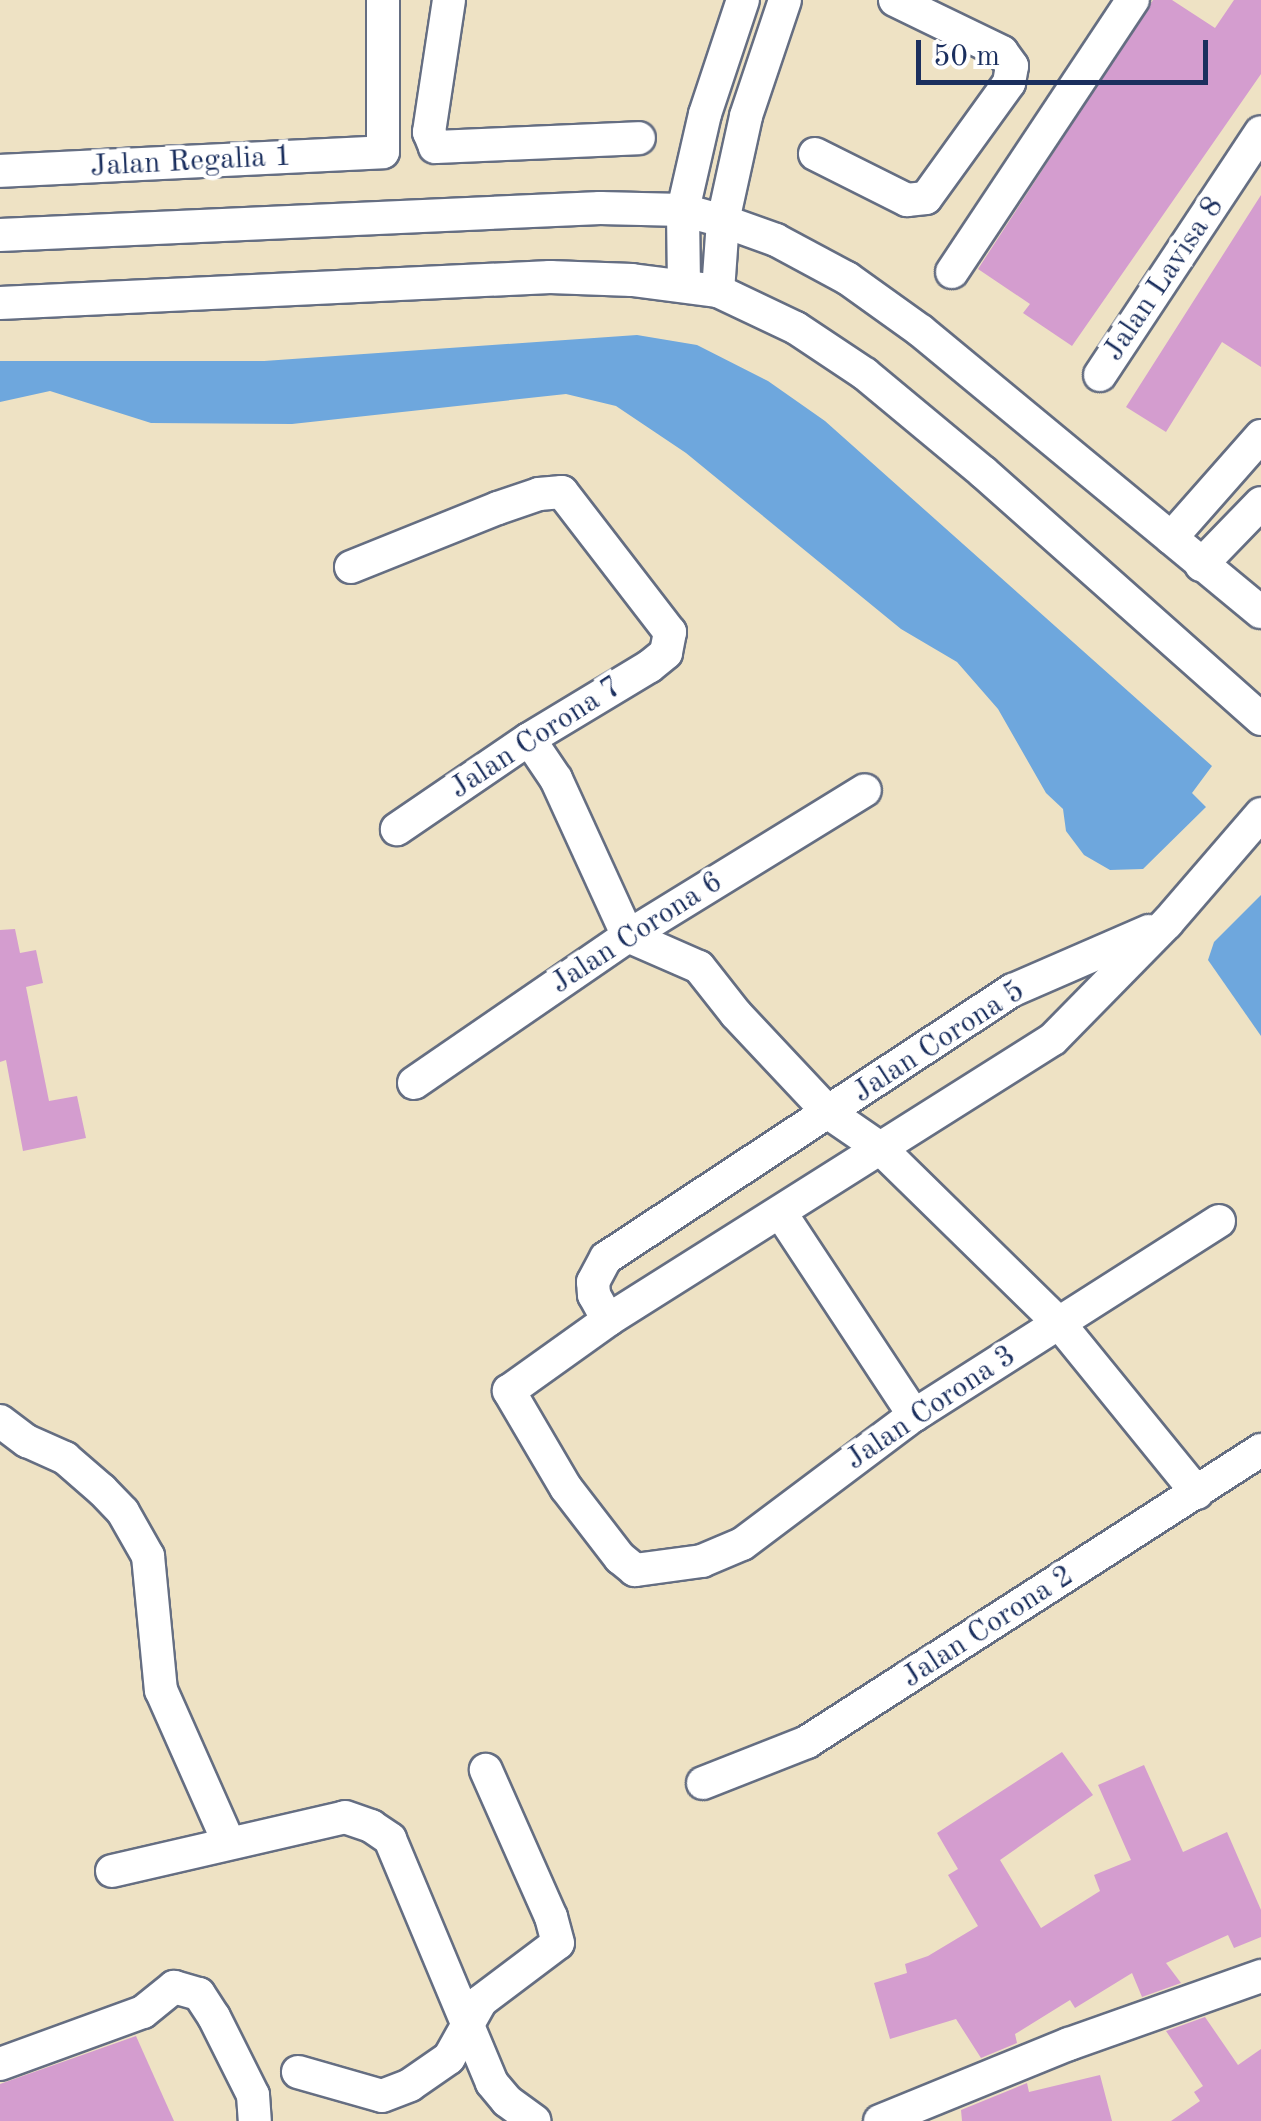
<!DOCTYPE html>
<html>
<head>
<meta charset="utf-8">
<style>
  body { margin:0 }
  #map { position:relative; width:1261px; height:2121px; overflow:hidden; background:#eee2c4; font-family:"Old Standard TT",serif }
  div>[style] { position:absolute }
  .water>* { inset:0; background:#6ea7dd }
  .building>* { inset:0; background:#d49dcf }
  .roads { filter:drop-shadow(2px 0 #656e82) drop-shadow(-2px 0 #656e82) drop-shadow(0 2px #656e82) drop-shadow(0 -2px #656e82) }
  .street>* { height:32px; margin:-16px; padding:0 16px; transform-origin:16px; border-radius:16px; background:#fff }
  span { translate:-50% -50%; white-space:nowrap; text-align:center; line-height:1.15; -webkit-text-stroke:9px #fff; paint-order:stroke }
  .street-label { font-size:30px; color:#1b2f5e }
  .scale { position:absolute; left:916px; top:40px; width:292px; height:45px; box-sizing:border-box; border:5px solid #1b2f5e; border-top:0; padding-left:12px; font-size:30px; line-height:35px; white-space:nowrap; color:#1b2f5e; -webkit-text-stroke:8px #fff; paint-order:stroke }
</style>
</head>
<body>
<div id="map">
  <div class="water">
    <div style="clip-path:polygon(637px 335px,697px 345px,768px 381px,825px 421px,1212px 766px,1192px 793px,1206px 807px,1143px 869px,1110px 870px,1084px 855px,1066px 831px,1063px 809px,1046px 793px,998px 709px,957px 662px,901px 629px,686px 453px,616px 406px,566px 394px,292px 424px,151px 423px,50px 391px,0 402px,0 361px,264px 361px)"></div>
    <div style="clip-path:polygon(1261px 895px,1261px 1036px,1208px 960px,1214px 942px)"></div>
  </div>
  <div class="building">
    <div style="clip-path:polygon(1153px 0,1172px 0,1215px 28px,1234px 0,1261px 0,1261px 74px,1072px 346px,1023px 313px,1030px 304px,978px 269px)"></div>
    <div style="clip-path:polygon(1261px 195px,1261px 367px,1222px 342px,1166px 432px,1126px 407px)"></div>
    <div style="clip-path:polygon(15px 929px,20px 953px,36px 950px,43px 983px,26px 987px,49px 1101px,77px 1096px,86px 1138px,23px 1151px,6px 1060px,0 1062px,0 930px)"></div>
    <div style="clip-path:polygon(1062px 1752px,1093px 1795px,1000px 1860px,1041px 1928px,1100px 1891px,1094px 1875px,1131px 1860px,1098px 1785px,1144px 1765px,1183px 1852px,1227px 1832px,1261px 1910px,1261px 1937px,1234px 1948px,1228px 1935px,1166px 1963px,1181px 1983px,1142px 1997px,1132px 1973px,1075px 2008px,1070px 2000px,1015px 2034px,1017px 2043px,981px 2058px,956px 2019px,890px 2039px,874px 1983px,907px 1973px,905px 1964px,928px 1956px,978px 1926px,948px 1875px,958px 1869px,937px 1833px)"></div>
    <div style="clip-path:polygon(1205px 2017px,1238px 2065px,1261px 2049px,1261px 2121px,1171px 2121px,1200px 2101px,1194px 2092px,1203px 2086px,1166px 2031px)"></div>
    <div style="clip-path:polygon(136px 2036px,174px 2121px,0 2121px,0 2084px)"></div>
    <div style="clip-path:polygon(1100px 2075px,1112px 2121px,962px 2121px,961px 2110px,1027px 2083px,1029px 2092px)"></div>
  </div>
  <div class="roads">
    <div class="street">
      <div style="left:449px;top:0;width:134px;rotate:98.6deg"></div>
      <div style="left:429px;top:132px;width:16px;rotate:68deg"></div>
      <div style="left:435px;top:147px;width:204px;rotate:-2.5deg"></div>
      <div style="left:815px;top:154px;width:103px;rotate:26.6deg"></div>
      <div style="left:907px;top:200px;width:19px;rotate:-6deg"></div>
      <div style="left:926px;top:198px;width:142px;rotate:-54.2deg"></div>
      <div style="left:1009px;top:83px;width:17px;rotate:-80deg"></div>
      <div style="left:1012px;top:66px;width:17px;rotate:-126deg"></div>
      <div style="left:1002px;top:52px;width:119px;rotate:-154.1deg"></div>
      <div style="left:0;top:171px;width:383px;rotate:-2.8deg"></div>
      <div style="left:383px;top:152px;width:152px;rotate:-90deg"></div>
      <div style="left:0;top:235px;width:601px;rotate:-2.58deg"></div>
      <div style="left:600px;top:208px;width:83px;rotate:1.4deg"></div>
      <div style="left:683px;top:210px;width:41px;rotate:15.4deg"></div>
      <div style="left:723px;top:221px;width:56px;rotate:19.7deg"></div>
      <div style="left:776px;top:240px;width:81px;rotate:28.2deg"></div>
      <div style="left:847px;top:278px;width:91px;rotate:35.6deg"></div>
      <div style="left:921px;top:331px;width:441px;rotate:39.6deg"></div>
      <div style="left:952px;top:272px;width:327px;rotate:-56.4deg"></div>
      <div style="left:684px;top:285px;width:75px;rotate:-90.8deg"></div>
      <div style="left:683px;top:210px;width:98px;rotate:-77.1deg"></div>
      <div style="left:705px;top:114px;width:120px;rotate:-71.6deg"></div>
      <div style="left:718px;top:291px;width:70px;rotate:-85.9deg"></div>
      <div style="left:723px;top:221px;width:107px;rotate:-77.6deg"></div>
      <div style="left:746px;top:116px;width:122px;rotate:-71.4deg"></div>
      <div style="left:0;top:303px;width:551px;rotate:-2.71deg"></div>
      <div style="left:550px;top:277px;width:82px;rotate:2.1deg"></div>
      <div style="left:632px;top:280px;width:87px;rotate:7.3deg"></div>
      <div style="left:718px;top:291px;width:86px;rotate:25.4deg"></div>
      <div style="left:796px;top:328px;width:83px;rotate:33.7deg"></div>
      <div style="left:865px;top:374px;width:153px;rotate:39.7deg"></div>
      <div style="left:983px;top:472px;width:372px;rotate:41.6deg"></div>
      <div style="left:1100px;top:375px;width:291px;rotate:-56.5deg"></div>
      <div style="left:1171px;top:538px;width:136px;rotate:-48.6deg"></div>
      <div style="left:1201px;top:565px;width:86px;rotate:-45.9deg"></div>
      <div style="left:351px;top:567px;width:158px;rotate:-21.9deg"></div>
      <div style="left:498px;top:508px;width:43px;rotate:-18.9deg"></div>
      <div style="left:539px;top:494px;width:23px;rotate:-5deg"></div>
      <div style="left:562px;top:492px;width:177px;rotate:52.4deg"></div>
      <div style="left:670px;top:632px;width:21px;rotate:101deg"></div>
      <div style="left:666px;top:653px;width:21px;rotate:141deg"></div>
      <div style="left:650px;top:666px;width:141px;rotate:148.9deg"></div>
      <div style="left:529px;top:739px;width:160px;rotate:145.7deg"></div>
      <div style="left:529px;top:739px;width:48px;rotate:56deg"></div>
      <div style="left:556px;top:779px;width:173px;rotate:65.4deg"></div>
      <div style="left:628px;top:936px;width:77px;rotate:23.6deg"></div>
      <div style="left:699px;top:967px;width:60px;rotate:51.8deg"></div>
      <div style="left:736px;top:1014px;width:136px;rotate:46.8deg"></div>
      <div style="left:829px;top:1113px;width:62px;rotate:34.5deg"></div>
      <div style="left:880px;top:1148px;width:250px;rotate:44.4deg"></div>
      <div style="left:1059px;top:1323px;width:219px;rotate:50.9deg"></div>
      <div style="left:414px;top:1083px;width:260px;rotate:-34.5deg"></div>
      <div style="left:628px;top:936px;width:278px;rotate:-31.6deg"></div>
      <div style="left:782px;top:1215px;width:240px;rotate:56.6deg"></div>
      <div style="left:1219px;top:1221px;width:361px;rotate:147.5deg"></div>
      <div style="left:914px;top:1415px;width:215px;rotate:143.1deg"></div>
      <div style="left:742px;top:1544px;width:43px;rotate:157deg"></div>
      <div style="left:702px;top:1561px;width:68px;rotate:172.3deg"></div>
      <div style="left:635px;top:1570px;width:19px;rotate:-141deg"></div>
      <div style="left:620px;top:1558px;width:88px;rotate:-127.6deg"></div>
      <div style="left:566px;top:1488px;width:113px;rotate:-120.4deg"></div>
      <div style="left:509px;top:1391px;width:122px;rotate:-35.6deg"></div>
      <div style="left:608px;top:1320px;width:526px;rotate:-32.27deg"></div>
      <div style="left:1053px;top:1039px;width:163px;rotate:-45.5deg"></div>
      <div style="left:1167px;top:923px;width:144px;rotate:-49.2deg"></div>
      <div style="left:608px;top:1320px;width:29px;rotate:-119deg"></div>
      <div style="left:594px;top:1295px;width:13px;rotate:-94deg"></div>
      <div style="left:593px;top:1282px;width:27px;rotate:-62deg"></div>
      <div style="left:606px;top:1258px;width:487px;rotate:-33.4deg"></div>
      <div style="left:1013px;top:990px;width:148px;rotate:-23.5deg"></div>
      <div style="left:0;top:1421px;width:34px;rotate:37deg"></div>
      <div style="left:27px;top:1441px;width:42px;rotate:24.1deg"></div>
      <div style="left:65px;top:1458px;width:49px;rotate:40.9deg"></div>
      <div style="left:102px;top:1490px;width:30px;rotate:46deg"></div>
      <div style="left:123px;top:1512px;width:51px;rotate:60.4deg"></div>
      <div style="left:148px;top:1556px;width:135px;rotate:84.5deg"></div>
      <div style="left:161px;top:1690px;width:165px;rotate:66.1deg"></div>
      <div style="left:703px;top:1783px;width:112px;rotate:-21.5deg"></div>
      <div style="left:807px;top:1742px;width:540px;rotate:-32.75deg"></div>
      <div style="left:112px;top:1871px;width:239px;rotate:-13deg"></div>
      <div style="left:345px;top:1817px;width:28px;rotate:19deg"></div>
      <div style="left:371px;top:1826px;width:23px;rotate:34deg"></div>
      <div style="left:390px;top:1839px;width:264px;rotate:67.3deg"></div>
      <div style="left:492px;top:2083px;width:23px;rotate:50deg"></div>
      <div style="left:507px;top:2101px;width:34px;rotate:36deg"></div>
      <div style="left:0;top:2064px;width:152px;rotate:-20deg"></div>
      <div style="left:143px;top:2012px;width:40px;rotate:-39deg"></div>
      <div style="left:174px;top:1987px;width:26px;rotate:16deg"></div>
      <div style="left:199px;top:1994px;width:27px;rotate:57deg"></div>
      <div style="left:214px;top:2017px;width:87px;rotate:63.4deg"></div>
      <div style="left:253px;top:2095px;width:26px;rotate:86deg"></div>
      <div style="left:298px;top:2072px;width:87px;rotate:15.9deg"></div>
      <div style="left:382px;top:2096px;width:30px;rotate:-21deg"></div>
      <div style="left:410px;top:2085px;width:47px;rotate:-34.7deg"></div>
      <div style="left:449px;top:2058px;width:65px;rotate:-60.7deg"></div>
      <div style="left:481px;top:2001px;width:96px;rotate:-37deg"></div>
      <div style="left:558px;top:1943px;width:27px;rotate:-105deg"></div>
      <div style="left:551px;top:1917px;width:161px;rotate:-113.9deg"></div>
      <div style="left:880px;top:2121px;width:204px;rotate:-22.2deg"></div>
      <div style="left:1069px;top:2044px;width:204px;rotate:-19.5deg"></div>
    </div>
  </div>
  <div class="street-label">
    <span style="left:191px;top:162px;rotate:-3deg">Jalan Regalia 1</span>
    <span style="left:1164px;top:279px;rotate:-56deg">Jalan Lavisa 8</span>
    <span style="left:536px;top:738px;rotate:-33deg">Jalan Corona 7</span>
    <span style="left:637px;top:933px;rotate:-33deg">Jalan Corona 6</span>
    <span style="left:939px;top:1042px;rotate:-33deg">Jalan Corona 5</span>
    <span style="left:931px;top:1408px;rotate:-34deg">Jalan Corona 3</span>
    <span style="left:988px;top:1627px;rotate:-33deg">Jalan Corona 2</span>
  </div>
  <div class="scale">50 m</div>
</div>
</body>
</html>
